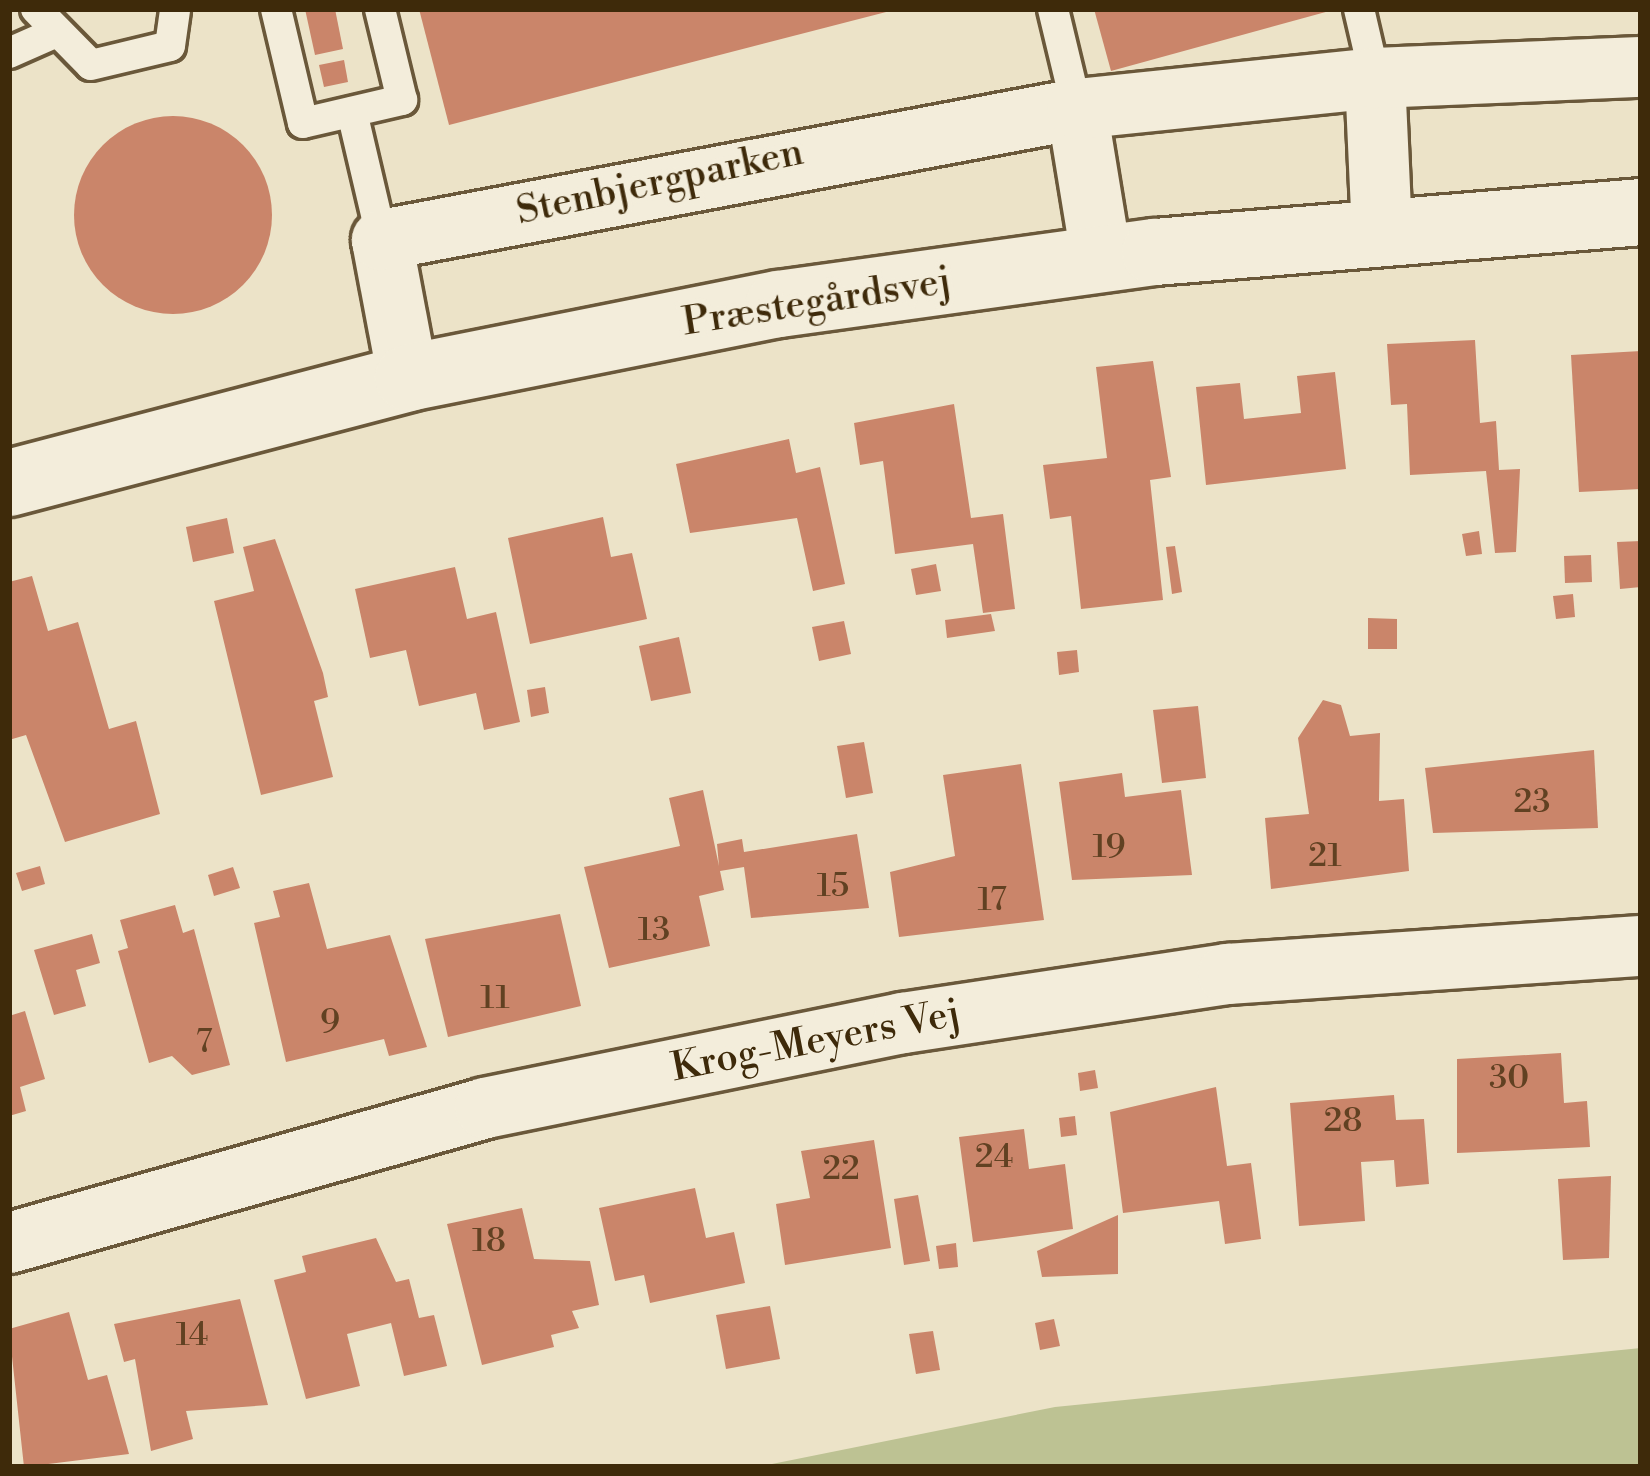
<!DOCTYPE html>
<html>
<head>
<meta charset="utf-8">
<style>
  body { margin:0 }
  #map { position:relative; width:1650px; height:1476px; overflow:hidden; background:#ece3c8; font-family:"Libre Bodoni",serif }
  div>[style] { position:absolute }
  .green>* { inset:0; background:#bdc293 }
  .building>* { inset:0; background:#ca856a }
  .round { border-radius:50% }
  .roads { filter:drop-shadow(3px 0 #6a583a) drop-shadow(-3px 0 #6a583a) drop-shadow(0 3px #6a583a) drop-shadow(0 -3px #6a583a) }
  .service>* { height:30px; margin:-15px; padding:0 15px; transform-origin:15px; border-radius:15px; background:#f3eddb }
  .minor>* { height:60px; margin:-30px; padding:0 30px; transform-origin:30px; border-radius:30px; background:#f3eddb }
  .tertiary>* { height:66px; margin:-33px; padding:0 33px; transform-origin:33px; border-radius:33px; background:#f3eddb }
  span { translate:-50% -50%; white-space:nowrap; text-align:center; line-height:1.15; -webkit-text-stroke:10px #f3eddb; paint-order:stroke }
  .number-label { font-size:33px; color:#614122 }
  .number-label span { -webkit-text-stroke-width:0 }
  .street-label { font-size:39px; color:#3e2a0a }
  .frame { position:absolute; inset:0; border:12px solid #3e2a0a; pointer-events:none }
</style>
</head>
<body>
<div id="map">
  <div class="green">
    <div style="clip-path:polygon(1641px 1348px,1641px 1467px,757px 1467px,1055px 1407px)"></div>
  </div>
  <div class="building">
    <div style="clip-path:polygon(305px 9px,335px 9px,343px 49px,315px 55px)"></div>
    <div style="clip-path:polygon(419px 9px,890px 9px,890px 11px,449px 125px)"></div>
    <div style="clip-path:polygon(1094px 9px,1333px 9px,1333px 10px,1111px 71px)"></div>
    <div style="clip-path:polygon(344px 60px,348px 82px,324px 87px,319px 65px)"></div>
    <div class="round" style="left:74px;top:116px;width:198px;height:198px"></div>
    <div style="clip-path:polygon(1475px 340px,1480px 423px,1496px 421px,1499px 470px,1520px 469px,1516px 552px,1495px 553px,1486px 471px,1410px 475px,1407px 404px,1391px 405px,1387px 344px)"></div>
    <div style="clip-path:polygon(1641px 351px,1641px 489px,1579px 492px,1571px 355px)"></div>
    <div style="clip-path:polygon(1153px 361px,1171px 477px,1150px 480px,1163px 600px,1081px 609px,1071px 516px,1050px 519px,1043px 465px,1107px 458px,1096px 367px)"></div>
    <div style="clip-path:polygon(1335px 372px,1346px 469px,1206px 485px,1196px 387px,1240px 383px,1244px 419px,1301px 413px,1297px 376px)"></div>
    <div style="clip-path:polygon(954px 404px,971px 518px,1003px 514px,1015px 609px,983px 613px,973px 544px,895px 554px,883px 461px,860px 465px,854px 423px)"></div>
    <div style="clip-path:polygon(789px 439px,796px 473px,820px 467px,845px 584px,813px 591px,797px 518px,690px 533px,676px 464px)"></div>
    <div style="clip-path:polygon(603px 517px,611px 557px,632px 553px,647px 619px,530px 644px,508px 538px)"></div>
    <div style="clip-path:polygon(227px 518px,234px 553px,193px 562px,186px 527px)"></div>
    <div style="clip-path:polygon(1479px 531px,1482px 554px,1466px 556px,1462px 534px)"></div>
    <div style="clip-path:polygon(275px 539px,323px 673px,328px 697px,314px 701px,333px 777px,261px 795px,214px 601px,254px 591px,243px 547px)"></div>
    <div style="clip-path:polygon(1641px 541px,1641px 587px,1620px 589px,1617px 542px)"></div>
    <div style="clip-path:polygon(1175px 546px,1182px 592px,1172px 594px,1166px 547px)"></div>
    <div style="clip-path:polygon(1591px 555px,1592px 582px,1565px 583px,1564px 556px)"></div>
    <div style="clip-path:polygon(936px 564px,941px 591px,916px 595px,911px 569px)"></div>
    <div style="clip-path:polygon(455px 567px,467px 619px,496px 612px,520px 722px,484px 730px,476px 693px,419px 706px,406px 650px,370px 658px,355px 589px)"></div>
    <div style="clip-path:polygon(32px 576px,48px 631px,78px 622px,109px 729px,136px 721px,160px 814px,65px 842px,26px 735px,9px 740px,9px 582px)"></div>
    <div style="clip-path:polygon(1573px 594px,1575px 617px,1556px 619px,1553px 596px)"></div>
    <div style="clip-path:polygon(991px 614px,995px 631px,947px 638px,945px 620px)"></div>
    <div style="clip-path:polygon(1368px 618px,1397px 619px,1397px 649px,1368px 649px)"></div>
    <div style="clip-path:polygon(844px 621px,851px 654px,819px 661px,812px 627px)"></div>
    <div style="clip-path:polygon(679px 637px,691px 693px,651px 701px,639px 646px)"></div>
    <div style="clip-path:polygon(1077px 650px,1079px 672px,1059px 675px,1057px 652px)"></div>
    <div style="clip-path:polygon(545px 687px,549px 713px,531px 717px,527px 690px)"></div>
    <div style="clip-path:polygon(1323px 700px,1341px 705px,1350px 736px,1380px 733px,1379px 801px,1404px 799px,1409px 871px,1271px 889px,1265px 818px,1309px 814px,1298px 738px)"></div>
    <div style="clip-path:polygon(1198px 706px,1206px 778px,1162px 783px,1153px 710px)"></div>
    <div style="clip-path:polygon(864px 742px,873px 793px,846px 798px,837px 746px)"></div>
    <div style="clip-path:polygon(1594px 750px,1598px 828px,1433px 833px,1425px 768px)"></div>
    <div style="clip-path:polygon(1021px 764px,1044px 920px,899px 937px,890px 872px,955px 856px,943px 775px)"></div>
    <div style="clip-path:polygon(1122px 773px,1125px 797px,1181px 790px,1192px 875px,1072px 880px,1059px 782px)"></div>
    <div style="clip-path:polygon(703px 790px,719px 866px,717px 844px,742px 839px,744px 852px,857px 834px,869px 908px,751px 918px,744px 867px,720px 871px,724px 890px,699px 896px,710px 946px,609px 968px,584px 867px,680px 846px,669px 798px)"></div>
    <div style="clip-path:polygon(40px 866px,45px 884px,22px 891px,16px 873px)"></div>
    <div style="clip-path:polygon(233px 867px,240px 888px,214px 896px,208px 875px)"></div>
    <div style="clip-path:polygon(309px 883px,327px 949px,390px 935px,427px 1047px,389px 1056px,384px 1039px,286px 1062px,254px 923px,280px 917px,273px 891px)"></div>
    <div style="clip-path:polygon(175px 905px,183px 933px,194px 929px,230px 1065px,192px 1075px,172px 1056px,149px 1063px,118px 951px,128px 948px,120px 920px)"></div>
    <div style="clip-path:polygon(560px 914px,581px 1006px,448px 1037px,425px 939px)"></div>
    <div style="clip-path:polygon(92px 934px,100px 963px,76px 970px,86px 1006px,54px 1015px,34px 950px)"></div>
    <div style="clip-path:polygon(25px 1011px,45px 1079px,20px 1087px,26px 1111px,9px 1116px,9px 1016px)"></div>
    <div style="clip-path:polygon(1561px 1053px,1564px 1103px,1587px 1101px,1590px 1147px,1457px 1153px,1457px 1059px)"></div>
    <div style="clip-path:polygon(1095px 1070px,1098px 1088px,1080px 1091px,1078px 1073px)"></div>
    <div style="clip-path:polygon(1216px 1087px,1227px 1166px,1251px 1163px,1261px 1239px,1225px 1244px,1219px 1201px,1123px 1213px,1110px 1112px)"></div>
    <div style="clip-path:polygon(1394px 1095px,1396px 1120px,1424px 1119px,1429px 1184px,1396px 1187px,1394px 1160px,1361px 1162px,1365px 1221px,1299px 1226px,1290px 1103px)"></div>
    <div style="clip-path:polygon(1075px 1116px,1077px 1135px,1061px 1137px,1059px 1118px)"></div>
    <div style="clip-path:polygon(1024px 1129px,1029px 1169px,1065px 1164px,1073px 1229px,973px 1242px,959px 1137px)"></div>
    <div style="clip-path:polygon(874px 1140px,891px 1248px,785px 1265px,776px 1204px,810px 1198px,801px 1151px)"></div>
    <div style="clip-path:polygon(1611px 1176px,1609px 1258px,1563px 1260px,1558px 1179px)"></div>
    <div style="clip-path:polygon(695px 1188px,706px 1238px,734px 1232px,745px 1283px,650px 1303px,644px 1275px,615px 1281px,599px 1208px)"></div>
    <div style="clip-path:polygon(918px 1195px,930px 1261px,904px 1265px,894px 1199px)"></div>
    <div style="clip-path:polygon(522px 1208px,534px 1259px,590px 1261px,599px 1305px,572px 1311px,579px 1328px,551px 1335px,554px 1347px,482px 1365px,447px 1224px)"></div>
    <div style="clip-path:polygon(1118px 1215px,1118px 1274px,1042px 1277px,1037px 1251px)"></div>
    <div style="clip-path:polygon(376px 1238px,396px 1282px,409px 1279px,419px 1318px,434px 1315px,447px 1366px,404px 1376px,391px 1323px,347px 1334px,360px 1386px,306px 1399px,274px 1280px,306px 1272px,302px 1256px)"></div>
    <div style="clip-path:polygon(956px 1243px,958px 1267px,939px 1269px,936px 1246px)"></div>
    <div style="clip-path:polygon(240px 1299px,268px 1405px,186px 1411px,193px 1439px,151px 1451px,135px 1359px,124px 1362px,114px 1324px)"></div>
    <div style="clip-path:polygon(770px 1306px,780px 1359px,726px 1369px,716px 1315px)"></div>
    <div style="clip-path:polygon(69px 1312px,88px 1380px,107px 1375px,129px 1454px,24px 1467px,9px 1329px)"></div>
    <div style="clip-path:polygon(1054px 1319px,1060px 1346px,1040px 1350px,1035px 1323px)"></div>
    <div style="clip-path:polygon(933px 1331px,940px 1370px,916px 1374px,909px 1334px)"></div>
  </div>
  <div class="roads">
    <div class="service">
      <div style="left:36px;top:9px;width:78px;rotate:45.5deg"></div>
      <div style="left:91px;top:65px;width:81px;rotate:-13.5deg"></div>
      <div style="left:170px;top:46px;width:37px;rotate:-82deg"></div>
      <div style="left:276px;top:9px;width:117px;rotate:76.7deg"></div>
      <div style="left:303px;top:123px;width:102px;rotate:-13.1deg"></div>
      <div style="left:402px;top:100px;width:94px;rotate:-103.6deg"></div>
      <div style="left:1053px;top:9px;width:103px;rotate:76.5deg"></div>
      <div style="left:1359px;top:9px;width:71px;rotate:76.9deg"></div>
      <div style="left:9px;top:53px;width:47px;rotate:-23.8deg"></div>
      <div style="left:352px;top:112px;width:131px;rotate:76.8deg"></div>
    </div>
    <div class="minor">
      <div style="left:1375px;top:78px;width:152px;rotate:87.4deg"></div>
      <div style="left:1077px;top:109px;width:154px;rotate:80.7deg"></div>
      <div style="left:408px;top:378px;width:140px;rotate:-100.7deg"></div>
      <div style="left:382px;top:240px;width:707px;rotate:-10.67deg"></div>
      <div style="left:1077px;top:109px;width:300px;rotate:-5.9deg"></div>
      <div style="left:1375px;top:78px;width:266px;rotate:-2.4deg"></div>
      <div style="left:9px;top:1243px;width:495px;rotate:-15.8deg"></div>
      <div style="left:485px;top:1108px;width:427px;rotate:-11.5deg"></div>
      <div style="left:903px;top:1023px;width:329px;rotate:-8.6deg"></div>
      <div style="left:1228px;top:974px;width:414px;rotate:-3.9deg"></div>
    </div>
    <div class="tertiary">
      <div style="left:9px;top:483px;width:413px;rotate:-14.7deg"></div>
      <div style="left:408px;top:378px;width:378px;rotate:-11.3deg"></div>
      <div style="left:779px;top:304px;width:380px;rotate:-7.9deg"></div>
      <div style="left:1155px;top:252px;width:488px;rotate:-4.7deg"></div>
    </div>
  </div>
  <div class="number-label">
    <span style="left:1532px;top:803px">23</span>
    <span style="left:1109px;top:848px">19</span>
    <span style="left:1325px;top:857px">21</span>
    <span style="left:833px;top:887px">15</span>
    <span style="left:992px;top:901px">17</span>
    <span style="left:654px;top:931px">13</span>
    <span style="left:495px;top:999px">11</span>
    <span style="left:330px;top:1023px">9</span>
    <span style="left:204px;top:1043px">7</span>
    <span style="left:1509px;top:1079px">30</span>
    <span style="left:1343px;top:1122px">28</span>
    <span style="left:994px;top:1158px">24</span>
    <span style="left:841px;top:1170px">22</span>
    <span style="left:489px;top:1242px">18</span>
    <span style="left:192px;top:1336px">14</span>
  </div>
  <div class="street-label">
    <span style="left:660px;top:183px;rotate:-12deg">Stenbjergparken</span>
    <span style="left:817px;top:303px;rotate:-9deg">Præstegårdsvej</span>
    <span style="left:816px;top:1042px;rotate:-11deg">Krog-Meyers Vej</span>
  </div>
  <div class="frame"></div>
</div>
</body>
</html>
